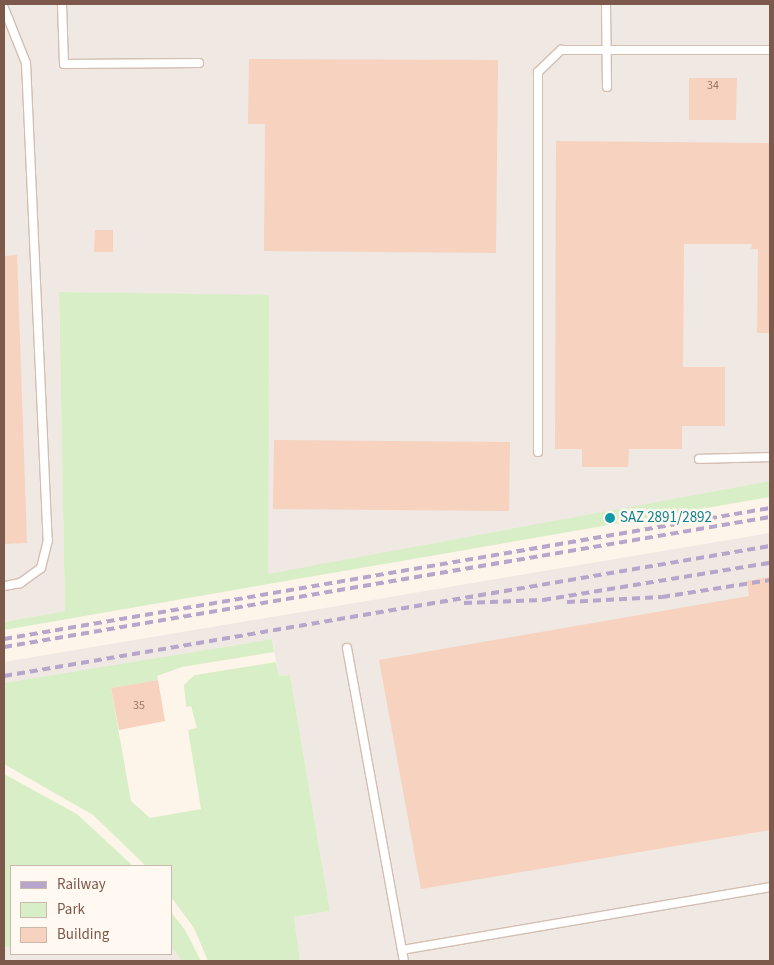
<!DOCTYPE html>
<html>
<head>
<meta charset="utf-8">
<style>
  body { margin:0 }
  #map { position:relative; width:774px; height:965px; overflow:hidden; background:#fef5ea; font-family:"Source Sans 3",sans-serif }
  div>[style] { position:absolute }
  .industrial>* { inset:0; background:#efe8e3 }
  .green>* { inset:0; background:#d8eec6 }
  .building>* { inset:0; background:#f6d2bf }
  .roads { filter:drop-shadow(1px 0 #d4beb0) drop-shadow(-1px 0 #d4beb0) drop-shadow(0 1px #d4beb0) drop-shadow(0 -1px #d4beb0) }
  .service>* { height:8px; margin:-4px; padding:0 4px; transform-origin:4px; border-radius:4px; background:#fff }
  .rail>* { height:4px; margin-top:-2px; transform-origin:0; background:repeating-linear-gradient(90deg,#b7a5cb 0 8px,transparent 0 13px) }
  .dots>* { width:14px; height:14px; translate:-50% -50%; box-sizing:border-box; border:2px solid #fff9f2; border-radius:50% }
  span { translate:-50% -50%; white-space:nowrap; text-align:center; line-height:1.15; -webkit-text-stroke:5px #fff9f2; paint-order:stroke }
  .number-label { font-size:12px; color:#9a7767 }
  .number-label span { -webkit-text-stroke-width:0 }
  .culture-label { font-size:15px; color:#0d838f }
  .left { translate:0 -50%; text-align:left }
  .frame { position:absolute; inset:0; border:5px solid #7c594a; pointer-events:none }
  .legend { position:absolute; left:10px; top:865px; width:162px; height:90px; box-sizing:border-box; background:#fff9f2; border:1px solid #cbb9af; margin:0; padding:6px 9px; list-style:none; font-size:15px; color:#7c594a }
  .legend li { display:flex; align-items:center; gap:10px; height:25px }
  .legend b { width:25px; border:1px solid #cbb9af }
</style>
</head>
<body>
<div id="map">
  <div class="industrial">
    <div style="clip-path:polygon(4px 4px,770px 4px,770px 481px,267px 575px,269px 296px,59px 292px,65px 611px,4px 622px)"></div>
    <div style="clip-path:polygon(770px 533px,770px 961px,300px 961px,294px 917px,330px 911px,290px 675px,279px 676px,272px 639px,4px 683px,4px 662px)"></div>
    <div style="clip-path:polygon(171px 946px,182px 961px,4px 961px,4px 947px,11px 947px,11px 954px,171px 954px)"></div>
  </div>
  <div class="green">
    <div style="clip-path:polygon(59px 292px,269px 295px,268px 574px,770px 481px,770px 497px,4px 630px,4px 622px,65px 611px)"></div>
    <div style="clip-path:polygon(272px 639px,274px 652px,182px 667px,157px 676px,158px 680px,111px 688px,131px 801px,150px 818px,201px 809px,188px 730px,197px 728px,191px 706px,186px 707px,184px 685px,189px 680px,195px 675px,276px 662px,279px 676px,290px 675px,330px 911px,294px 917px,300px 961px,208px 961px,194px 928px,171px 897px,171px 866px,146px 866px,93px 815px,4px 764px,4px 683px)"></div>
    <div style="clip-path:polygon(4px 774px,77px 814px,133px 866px,11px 866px,11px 947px,4px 947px)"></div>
    <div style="clip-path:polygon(171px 912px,185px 930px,201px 961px,182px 961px,171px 946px)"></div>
  </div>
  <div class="building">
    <div style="clip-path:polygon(249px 59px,498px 60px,496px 253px,264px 251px,265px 124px,248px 124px)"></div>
    <div style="clip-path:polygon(689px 78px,737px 78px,736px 120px,689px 120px)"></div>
    <div style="clip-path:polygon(556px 141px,770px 143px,770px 333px,757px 333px,758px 249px,751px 249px,752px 244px,684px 244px,683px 367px,725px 367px,725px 426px,682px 426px,682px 449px,629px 449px,628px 467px,582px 467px,582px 449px,555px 449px)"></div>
    <div style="clip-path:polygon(95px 230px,113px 230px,113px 252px,94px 252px)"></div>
    <div style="clip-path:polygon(17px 255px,27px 543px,4px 544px,4px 256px)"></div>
    <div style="clip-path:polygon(274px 440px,510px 442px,509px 511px,273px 509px)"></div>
    <div style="clip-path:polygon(770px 577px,770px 830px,421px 889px,379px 660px,749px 596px,747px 581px)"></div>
    <div style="clip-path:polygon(158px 680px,165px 721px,119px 730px,111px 688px)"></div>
  </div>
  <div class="roads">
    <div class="service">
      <div style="left:62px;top:4px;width:60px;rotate:88.1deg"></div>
      <div style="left:64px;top:64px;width:135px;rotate:-0.4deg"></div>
      <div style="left:606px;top:4px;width:83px;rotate:89.3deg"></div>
      <div style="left:4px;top:8px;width:59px;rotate:68.2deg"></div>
      <div style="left:26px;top:63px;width:478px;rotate:87.4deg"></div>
      <div style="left:48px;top:540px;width:29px;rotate:104deg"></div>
      <div style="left:41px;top:568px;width:26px;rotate:144deg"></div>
      <div style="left:20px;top:583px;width:16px;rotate:169deg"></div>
      <div style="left:538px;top:452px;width:380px;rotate:-90deg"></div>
      <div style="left:538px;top:72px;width:32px;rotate:-44deg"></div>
      <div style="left:561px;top:50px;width:209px"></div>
      <div style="left:699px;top:459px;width:71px;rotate:-1.6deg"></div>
      <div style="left:347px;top:648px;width:318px;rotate:79.7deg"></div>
      <div style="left:402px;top:950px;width:373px;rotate:-9.7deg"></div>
    </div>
  </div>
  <div class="rail">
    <div style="left:567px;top:602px;width:95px;rotate:-3deg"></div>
    <div style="left:662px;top:597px;width:109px;rotate:-8.9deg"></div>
    <div style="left:464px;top:603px;width:79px;rotate:-2.2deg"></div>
    <div style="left:543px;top:600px;width:230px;rotate:-9.3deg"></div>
    <div style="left:4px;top:639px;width:777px;rotate:-9.7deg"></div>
    <div style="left:4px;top:647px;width:777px;rotate:-9.63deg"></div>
    <div style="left:4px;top:676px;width:777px;rotate:-9.63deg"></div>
  </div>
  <div class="dots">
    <div style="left:610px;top:518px;background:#0f9aa8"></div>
  </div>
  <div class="number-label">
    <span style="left:713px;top:86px">34</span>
    <span style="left:139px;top:706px">35</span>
  </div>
  <div class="culture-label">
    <span class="left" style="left:620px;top:518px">SAZ 2891/2892</span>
  </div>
  <div class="frame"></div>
  <ul class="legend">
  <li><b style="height:6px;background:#b7a5cb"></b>Railway</li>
  <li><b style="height:14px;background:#d8eec6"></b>Park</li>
  <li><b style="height:14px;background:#f6d2bf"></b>Building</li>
  </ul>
</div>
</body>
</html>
